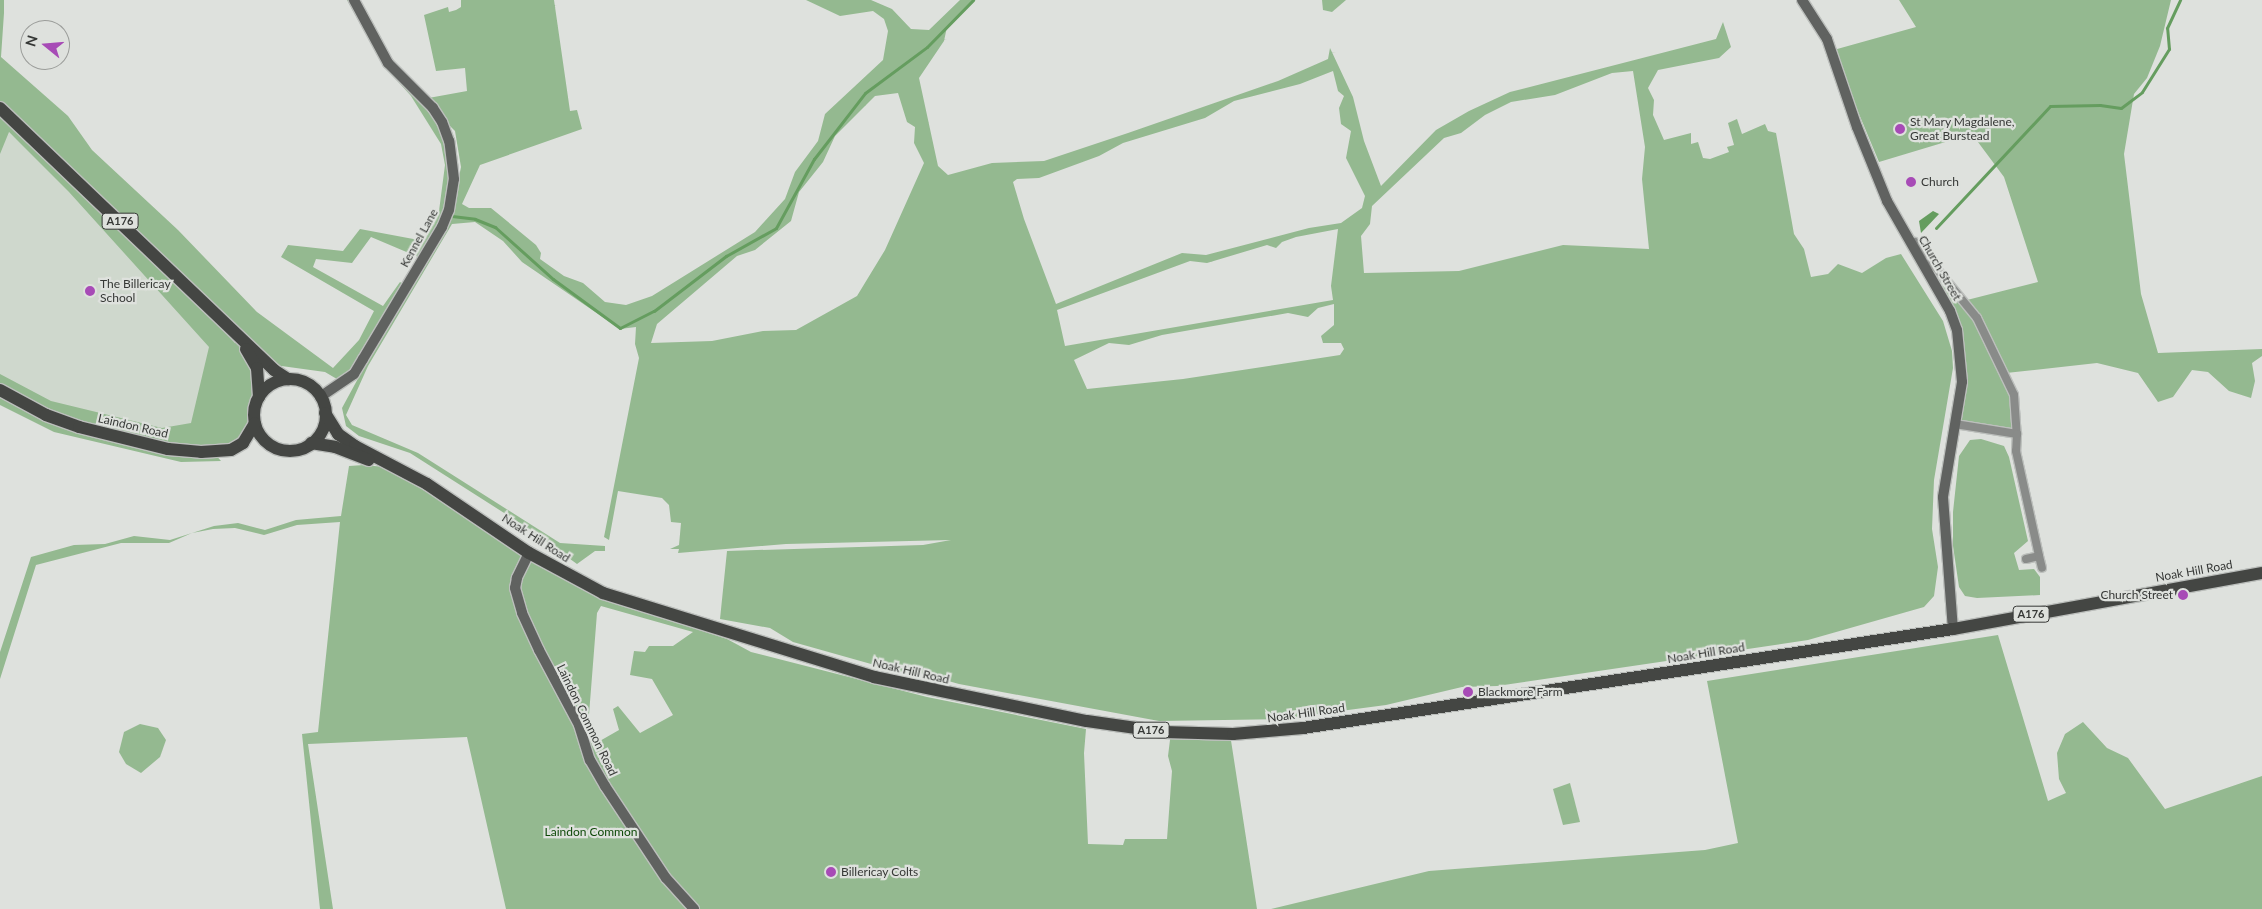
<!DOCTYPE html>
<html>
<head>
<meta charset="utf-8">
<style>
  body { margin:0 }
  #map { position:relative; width:2262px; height:909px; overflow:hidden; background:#dee1dd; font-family:Lato,sans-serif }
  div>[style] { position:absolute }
  .built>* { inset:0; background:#cfd8cd }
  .green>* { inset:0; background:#94b990 }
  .water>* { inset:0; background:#659d5f }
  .stream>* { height:3px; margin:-1.5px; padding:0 1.5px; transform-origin:1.5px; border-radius:1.5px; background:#659d5f }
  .roads { filter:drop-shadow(1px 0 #bcbfbc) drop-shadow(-1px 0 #bcbfbc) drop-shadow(0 1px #bcbfbc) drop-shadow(0 -1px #bcbfbc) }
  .street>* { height:8px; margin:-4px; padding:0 4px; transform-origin:4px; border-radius:4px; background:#898b89 }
  .secondary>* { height:10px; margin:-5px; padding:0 5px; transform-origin:5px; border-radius:5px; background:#606260 }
  .primary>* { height:12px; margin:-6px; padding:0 6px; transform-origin:6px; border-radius:6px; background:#444643 }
  .primary>.ring { margin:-6px; padding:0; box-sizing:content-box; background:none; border:12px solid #444643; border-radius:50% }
  .dots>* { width:14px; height:14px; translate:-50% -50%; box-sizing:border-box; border:2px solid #dee1dd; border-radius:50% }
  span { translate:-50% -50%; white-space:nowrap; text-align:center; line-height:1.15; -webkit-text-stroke:4.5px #dee1dd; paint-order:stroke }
  .shield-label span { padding:1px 4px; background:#dee1dd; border:1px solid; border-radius:4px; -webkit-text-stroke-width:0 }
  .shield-label { font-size:11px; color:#363836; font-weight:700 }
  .poi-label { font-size:12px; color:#363836 }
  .left { translate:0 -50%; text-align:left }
  .right { translate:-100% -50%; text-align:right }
  .street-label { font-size:12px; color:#363836 }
  .park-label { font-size:12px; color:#0e4908 }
  .north { position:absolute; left:20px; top:20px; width:50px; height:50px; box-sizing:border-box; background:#dee1dd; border:1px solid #9b9d9a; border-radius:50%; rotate:287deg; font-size:14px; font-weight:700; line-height:20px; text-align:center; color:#363836 }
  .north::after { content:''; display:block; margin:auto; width:18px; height:22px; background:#a74bb6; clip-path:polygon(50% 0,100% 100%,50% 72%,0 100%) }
</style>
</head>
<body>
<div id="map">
  <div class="built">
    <div style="clip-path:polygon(0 125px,51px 169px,229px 339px,204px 437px,58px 411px,0 380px)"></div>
  </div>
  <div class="green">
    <div style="clip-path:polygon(0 0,4px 0,4px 13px,1px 57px,68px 116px,92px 150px,178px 230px,257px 312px,333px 368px,359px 340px,374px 311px,281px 257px,288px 245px,343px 251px,360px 229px,424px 241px,439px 211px,445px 165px,441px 144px,411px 96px,383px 65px,347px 0,354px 0,378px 47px,439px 123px,449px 141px,453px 194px,423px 259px,371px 237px,352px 263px,316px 259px,313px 267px,383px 306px,400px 282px,406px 286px,363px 359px,342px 382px,325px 372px,267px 364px,257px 368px,259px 397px,255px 423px,249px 435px,214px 453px,221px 461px,181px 462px,54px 432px,0 405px,0 390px,33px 408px,173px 447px,55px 413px,0 387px,0 374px,51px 401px,162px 428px,191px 423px,209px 347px,69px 192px,9px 132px,0 154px,0 113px,195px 300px,235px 343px,239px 335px,0 109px)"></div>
    <div style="clip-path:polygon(evenodd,461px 0,554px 0,570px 111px,577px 110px,582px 129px,480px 165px,462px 204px,469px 208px,491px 208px,536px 245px,541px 253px,540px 259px,564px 276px,583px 283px,605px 302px,626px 305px,652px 296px,755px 232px,785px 199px,795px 172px,818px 141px,825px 114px,883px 60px,888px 31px,884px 19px,873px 11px,840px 16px,806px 0,871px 0,892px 9px,911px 29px,929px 30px,960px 0,973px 0,947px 27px,944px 41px,919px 78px,938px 166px,948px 175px,992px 163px,1044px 161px,1128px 133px,1278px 81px,1328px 59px,1330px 48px,1353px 97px,1364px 141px,1381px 186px,1436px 130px,1469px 111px,1510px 92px,1716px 39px,1723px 22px,1731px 47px,1719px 58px,1658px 70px,1648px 88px,1654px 100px,1653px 115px,1664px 140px,1691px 133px,1691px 144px,1698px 142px,1703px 158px,1710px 159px,1729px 152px,1727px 147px,1734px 145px,1728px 123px,1737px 119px,1742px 134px,1765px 124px,1768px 131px,1776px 133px,1794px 234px,1804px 249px,1811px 277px,1828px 274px,1838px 264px,1862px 273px,1886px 258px,1901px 254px,1943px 321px,1952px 351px,1953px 368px,1934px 480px,1932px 529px,1938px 567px,1934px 596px,1924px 607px,1808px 640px,1497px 686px,1462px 687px,1386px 705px,1280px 719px,1159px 721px,959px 684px,920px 673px,903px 673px,793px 642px,770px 628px,720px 619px,727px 551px,923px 545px,951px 540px,786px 544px,678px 553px,679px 549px,670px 549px,679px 545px,681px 523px,671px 522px,669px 505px,662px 498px,618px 491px,609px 540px,604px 537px,639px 358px,635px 344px,636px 327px,620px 329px,522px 262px,503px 241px,475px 222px,452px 224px,368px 366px,346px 415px,352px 425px,418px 453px,560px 543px,605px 546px,605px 551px,595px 551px,577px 564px,523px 525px,410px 453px,359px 436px,346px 426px,342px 408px,454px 202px,461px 167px,455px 131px,423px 99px,467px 91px,465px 68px,436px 71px,424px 15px,448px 7px,449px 12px,456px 10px,461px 7px,461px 0,1333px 71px,1338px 91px,1344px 96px,1339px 108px,1341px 124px,1351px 131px,1346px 158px,1365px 196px,1362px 208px,1341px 223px,1309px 228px,1206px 255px,1182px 253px,1056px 304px,1024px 219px,1013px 182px,1017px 179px,1039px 178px,1099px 156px,1123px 143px,1205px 118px,1234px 101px,1300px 84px,1333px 71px,461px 0,1633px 71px,1645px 147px,1642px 179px,1649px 249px,1563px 245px,1459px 271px,1364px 273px,1361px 236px,1370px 224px,1372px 206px,1444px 138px,1461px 133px,1485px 115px,1511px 102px,1555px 95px,1612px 73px,1633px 71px,461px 0,898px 93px,907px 122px,915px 127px,914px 143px,924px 163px,885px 250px,857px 296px,796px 330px,763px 331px,712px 341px,651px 343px,657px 324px,737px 256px,755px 250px,791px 221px,799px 192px,823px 162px,835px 136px,875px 96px,898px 93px,461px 0,1338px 229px,1331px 286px,1333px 300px,1065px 346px,1057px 310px,1190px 261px,1207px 263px,1267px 245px,1276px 248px,1282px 242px,1296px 237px,1338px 229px,461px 0,1334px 304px,1334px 325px,1321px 336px,1323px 343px,1341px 343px,1344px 349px,1340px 355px,1183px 379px,1087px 389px,1074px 360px,1109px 343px,1129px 345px,1162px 335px,1288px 313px,1308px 317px,1318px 308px,1334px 304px)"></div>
    <div style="clip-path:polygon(1322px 0,1346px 0,1332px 12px,1323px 10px)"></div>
    <div style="clip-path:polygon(1899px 0,2171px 0,2160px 46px,2147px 78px,2134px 94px,2124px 154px,2141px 294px,2158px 353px,2262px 349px,2262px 356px,2252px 363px,2255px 381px,2251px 398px,2229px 391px,2208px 372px,2192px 370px,2173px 397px,2158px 402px,2138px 373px,2097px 363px,2006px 373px,2014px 395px,2017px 434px,1955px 424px,1962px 353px,1922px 248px,1967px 300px,2038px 282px,2004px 177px,1972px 134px,1879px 162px,1839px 66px,1830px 51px,1916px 27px)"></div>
    <div style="clip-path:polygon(1981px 439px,2004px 446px,2009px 457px,2028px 541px,2014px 553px,2019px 570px,2034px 569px,2040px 577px,2040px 595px,1977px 598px,1965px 596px,1959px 587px,1953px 546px,1953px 512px,1959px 456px,1970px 440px)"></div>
    <div style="clip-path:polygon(evenodd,364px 465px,395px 468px,634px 608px,727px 639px,751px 652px,927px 697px,1086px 729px,1084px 753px,1088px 844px,1123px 845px,1125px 839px,1167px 839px,1172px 771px,1168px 756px,1171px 732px,1230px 734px,1257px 909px,506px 909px,467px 737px,308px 744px,333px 909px,320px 909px,302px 734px,318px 732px,340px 522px,297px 525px,264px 535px,235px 528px,213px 529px,192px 533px,169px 543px,121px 543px,36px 565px,0 679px,0 652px,31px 557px,74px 545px,105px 544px,134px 536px,170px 540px,214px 526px,238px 523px,265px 530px,296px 520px,341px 516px,349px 466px,364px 465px,601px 606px,693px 632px,673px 646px,649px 646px,645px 652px,634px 651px,630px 675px,652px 679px,673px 715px,640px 733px,618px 706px,613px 709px,619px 730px,598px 742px,587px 740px,597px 613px,601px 606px)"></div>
    <div style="clip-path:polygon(1998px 635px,2048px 801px,2066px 793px,2059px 779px,2057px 753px,2065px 734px,2083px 722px,2107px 748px,2128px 758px,2165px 809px,2262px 776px,2262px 909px,1271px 909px,1429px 871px,1705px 850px,1738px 843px,1707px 681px)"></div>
    <div style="clip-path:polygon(140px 724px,158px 728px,166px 740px,160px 757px,141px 773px,126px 764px,119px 752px,124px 732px)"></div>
    <div style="clip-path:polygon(1570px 783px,1580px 822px,1563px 825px,1553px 789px)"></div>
  </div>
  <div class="water">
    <div style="clip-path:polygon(1933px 211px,1939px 214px,1921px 233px,1919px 221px)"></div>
  </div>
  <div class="stream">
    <div style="left:452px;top:216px;width:23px;rotate:7deg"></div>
    <div style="left:475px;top:219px;width:22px;rotate:22deg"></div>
    <div style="left:495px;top:227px;width:78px;rotate:41.9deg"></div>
    <div style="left:553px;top:279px;width:83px;rotate:36.2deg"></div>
    <div style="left:620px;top:328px;width:38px;rotate:-27deg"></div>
    <div style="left:654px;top:311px;width:91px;rotate:-37.4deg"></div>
    <div style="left:726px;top:256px;width:57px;rotate:-29.2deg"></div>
    <div style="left:776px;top:228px;width:79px;rotate:-61.2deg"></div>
    <div style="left:814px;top:159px;width:83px;rotate:-52.3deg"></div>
    <div style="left:865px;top:93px;width:77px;rotate:-36.6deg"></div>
    <div style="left:927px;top:47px;width:66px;rotate:-45.6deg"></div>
    <div style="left:1936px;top:228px;width:167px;rotate:-46.9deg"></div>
    <div style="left:2050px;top:106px;width:50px;rotate:-1.1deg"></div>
    <div style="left:2100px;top:105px;width:21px;rotate:8deg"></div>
    <div style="left:2121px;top:108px;width:26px;rotate:-37deg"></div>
    <div style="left:2142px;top:92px;width:51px;rotate:-57.9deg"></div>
    <div style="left:2169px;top:49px;width:21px;rotate:-95deg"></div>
    <div style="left:2167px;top:28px;width:31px;rotate:-65deg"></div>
  </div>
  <div class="roads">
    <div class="street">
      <div style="left:1915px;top:242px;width:98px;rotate:50.8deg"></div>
      <div style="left:1977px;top:318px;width:85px;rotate:64.3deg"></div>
      <div style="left:2014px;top:395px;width:39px;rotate:86deg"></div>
      <div style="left:1955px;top:424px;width:63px;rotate:9.2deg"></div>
      <div style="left:2017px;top:434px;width:17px;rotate:93deg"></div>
      <div style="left:2016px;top:451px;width:107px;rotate:77.6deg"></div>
      <div style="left:2026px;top:559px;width:13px;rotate:-13deg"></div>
      <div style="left:2039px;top:556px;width:12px;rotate:76deg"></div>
    </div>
    <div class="secondary">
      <div style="left:1802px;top:0;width:46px;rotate:57.3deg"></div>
      <div style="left:1827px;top:39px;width:93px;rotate:71.2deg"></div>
      <div style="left:1857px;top:127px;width:80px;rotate:67.9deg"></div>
      <div style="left:1887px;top:201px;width:127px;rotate:60.2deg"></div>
      <div style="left:1950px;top:311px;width:20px;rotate:70deg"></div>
      <div style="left:1957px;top:330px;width:52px;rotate:84.5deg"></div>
      <div style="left:1962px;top:382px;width:117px;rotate:99.4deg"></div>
      <div style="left:1943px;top:497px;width:132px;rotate:85.7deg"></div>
      <div style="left:320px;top:397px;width:41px;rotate:-34.1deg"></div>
      <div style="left:354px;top:374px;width:17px;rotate:-59deg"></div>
      <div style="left:363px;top:359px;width:154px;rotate:-59.1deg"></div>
      <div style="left:442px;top:227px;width:18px;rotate:-68deg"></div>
      <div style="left:449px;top:210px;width:31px;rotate:-81deg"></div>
      <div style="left:454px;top:179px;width:38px;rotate:-97deg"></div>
      <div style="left:449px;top:141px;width:20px;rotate:-110deg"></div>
      <div style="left:442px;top:122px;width:17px;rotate:-123deg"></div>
      <div style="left:433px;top:108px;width:64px;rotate:-135deg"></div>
      <div style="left:388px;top:63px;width:72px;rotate:-118.4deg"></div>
      <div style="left:529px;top:553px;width:28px;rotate:116deg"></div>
      <div style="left:517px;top:578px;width:10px;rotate:101deg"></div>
      <div style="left:515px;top:588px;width:26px;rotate:74deg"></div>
      <div style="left:522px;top:613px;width:41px;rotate:65.3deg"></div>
      <div style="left:539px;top:650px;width:85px;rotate:61.9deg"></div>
      <div style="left:579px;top:725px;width:37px;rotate:73deg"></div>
      <div style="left:590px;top:760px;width:30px;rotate:60deg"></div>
      <div style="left:605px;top:786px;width:110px;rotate:56.5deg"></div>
      <div style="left:666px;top:878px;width:42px;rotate:47.9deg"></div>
    </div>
    <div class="primary">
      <div style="left:0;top:108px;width:379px;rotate:43.7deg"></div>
      <div style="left:274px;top:370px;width:17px;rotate:33deg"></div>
      <div style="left:246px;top:349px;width:22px;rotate:60deg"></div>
      <div style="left:257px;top:368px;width:29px;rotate:86deg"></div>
      <div class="ring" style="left:254px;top:379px;width:60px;height:60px"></div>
      <div style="left:0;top:390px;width:52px;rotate:28.5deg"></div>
      <div style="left:46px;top:415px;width:35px;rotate:20deg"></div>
      <div style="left:79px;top:427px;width:92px;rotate:13.9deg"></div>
      <div style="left:168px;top:449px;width:33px;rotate:5deg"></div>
      <div style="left:201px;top:452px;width:30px;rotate:-4deg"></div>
      <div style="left:231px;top:450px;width:14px;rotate:-30deg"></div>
      <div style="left:243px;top:443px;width:23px;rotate:-59deg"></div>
      <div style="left:325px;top:413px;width:25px;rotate:58deg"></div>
      <div style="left:338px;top:434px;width:21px;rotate:35deg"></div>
      <div style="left:355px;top:446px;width:81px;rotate:27.8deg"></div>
      <div style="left:427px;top:484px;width:123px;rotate:34.1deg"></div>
      <div style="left:529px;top:553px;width:84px;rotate:28.4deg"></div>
      <div style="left:603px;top:593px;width:284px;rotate:17.2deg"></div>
      <div style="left:874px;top:677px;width:217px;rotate:11.7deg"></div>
      <div style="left:1087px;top:721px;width:78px;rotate:8.1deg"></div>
      <div style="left:1164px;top:732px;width:69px;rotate:1.7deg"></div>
      <div style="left:1233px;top:734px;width:70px;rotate:-4.9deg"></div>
      <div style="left:1303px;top:728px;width:657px;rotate:-8.66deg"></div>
      <div style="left:1953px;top:629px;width:314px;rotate:-10.3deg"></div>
      <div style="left:311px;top:443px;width:24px;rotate:9deg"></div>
      <div style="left:335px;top:447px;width:36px;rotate:21deg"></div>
    </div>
  </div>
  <div class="dots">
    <div style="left:1900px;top:129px;background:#a74bb6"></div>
    <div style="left:1911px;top:182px;background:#a74bb6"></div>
    <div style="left:90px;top:291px;background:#a74bb6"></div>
    <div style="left:2183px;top:595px;background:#a74bb6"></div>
    <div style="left:1468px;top:692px;background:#a74bb6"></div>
    <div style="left:831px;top:872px;background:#a74bb6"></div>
  </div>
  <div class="shield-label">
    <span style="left:120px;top:221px">A176</span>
    <span style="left:2031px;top:614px">A176</span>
    <span style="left:1151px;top:730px">A176</span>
  </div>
  <div class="poi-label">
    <span class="left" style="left:1910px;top:129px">St Mary Magdalene,<br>Great Burstead</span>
    <span class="left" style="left:1921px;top:182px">Church</span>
    <span class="left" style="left:100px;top:291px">The Billericay<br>School</span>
    <span class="right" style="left:2173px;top:595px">Church Street</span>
    <span class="left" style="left:1478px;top:692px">Blackmore Farm</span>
    <span class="left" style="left:841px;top:872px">Billericay Colts</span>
  </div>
  <div class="street-label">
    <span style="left:419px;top:238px;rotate:-61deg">Kennel Lane</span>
    <span style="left:1940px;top:268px;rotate:60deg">Church Street</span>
    <span style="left:133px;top:426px;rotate:13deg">Laindon Road</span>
    <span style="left:536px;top:538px;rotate:33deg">Noak Hill Road</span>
    <span style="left:2194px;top:571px;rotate:-10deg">Noak Hill Road</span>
    <span style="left:1706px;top:653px;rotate:-9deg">Noak Hill Road</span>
    <span style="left:911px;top:671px;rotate:13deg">Noak Hill Road</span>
    <span style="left:1306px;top:713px;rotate:-8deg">Noak Hill Road</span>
    <span style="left:587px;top:720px;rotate:64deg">Laindon Common Road</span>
  </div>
  <div class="park-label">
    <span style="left:591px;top:832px">Laindon Common</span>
  </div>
  <div class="north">N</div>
</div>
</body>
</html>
